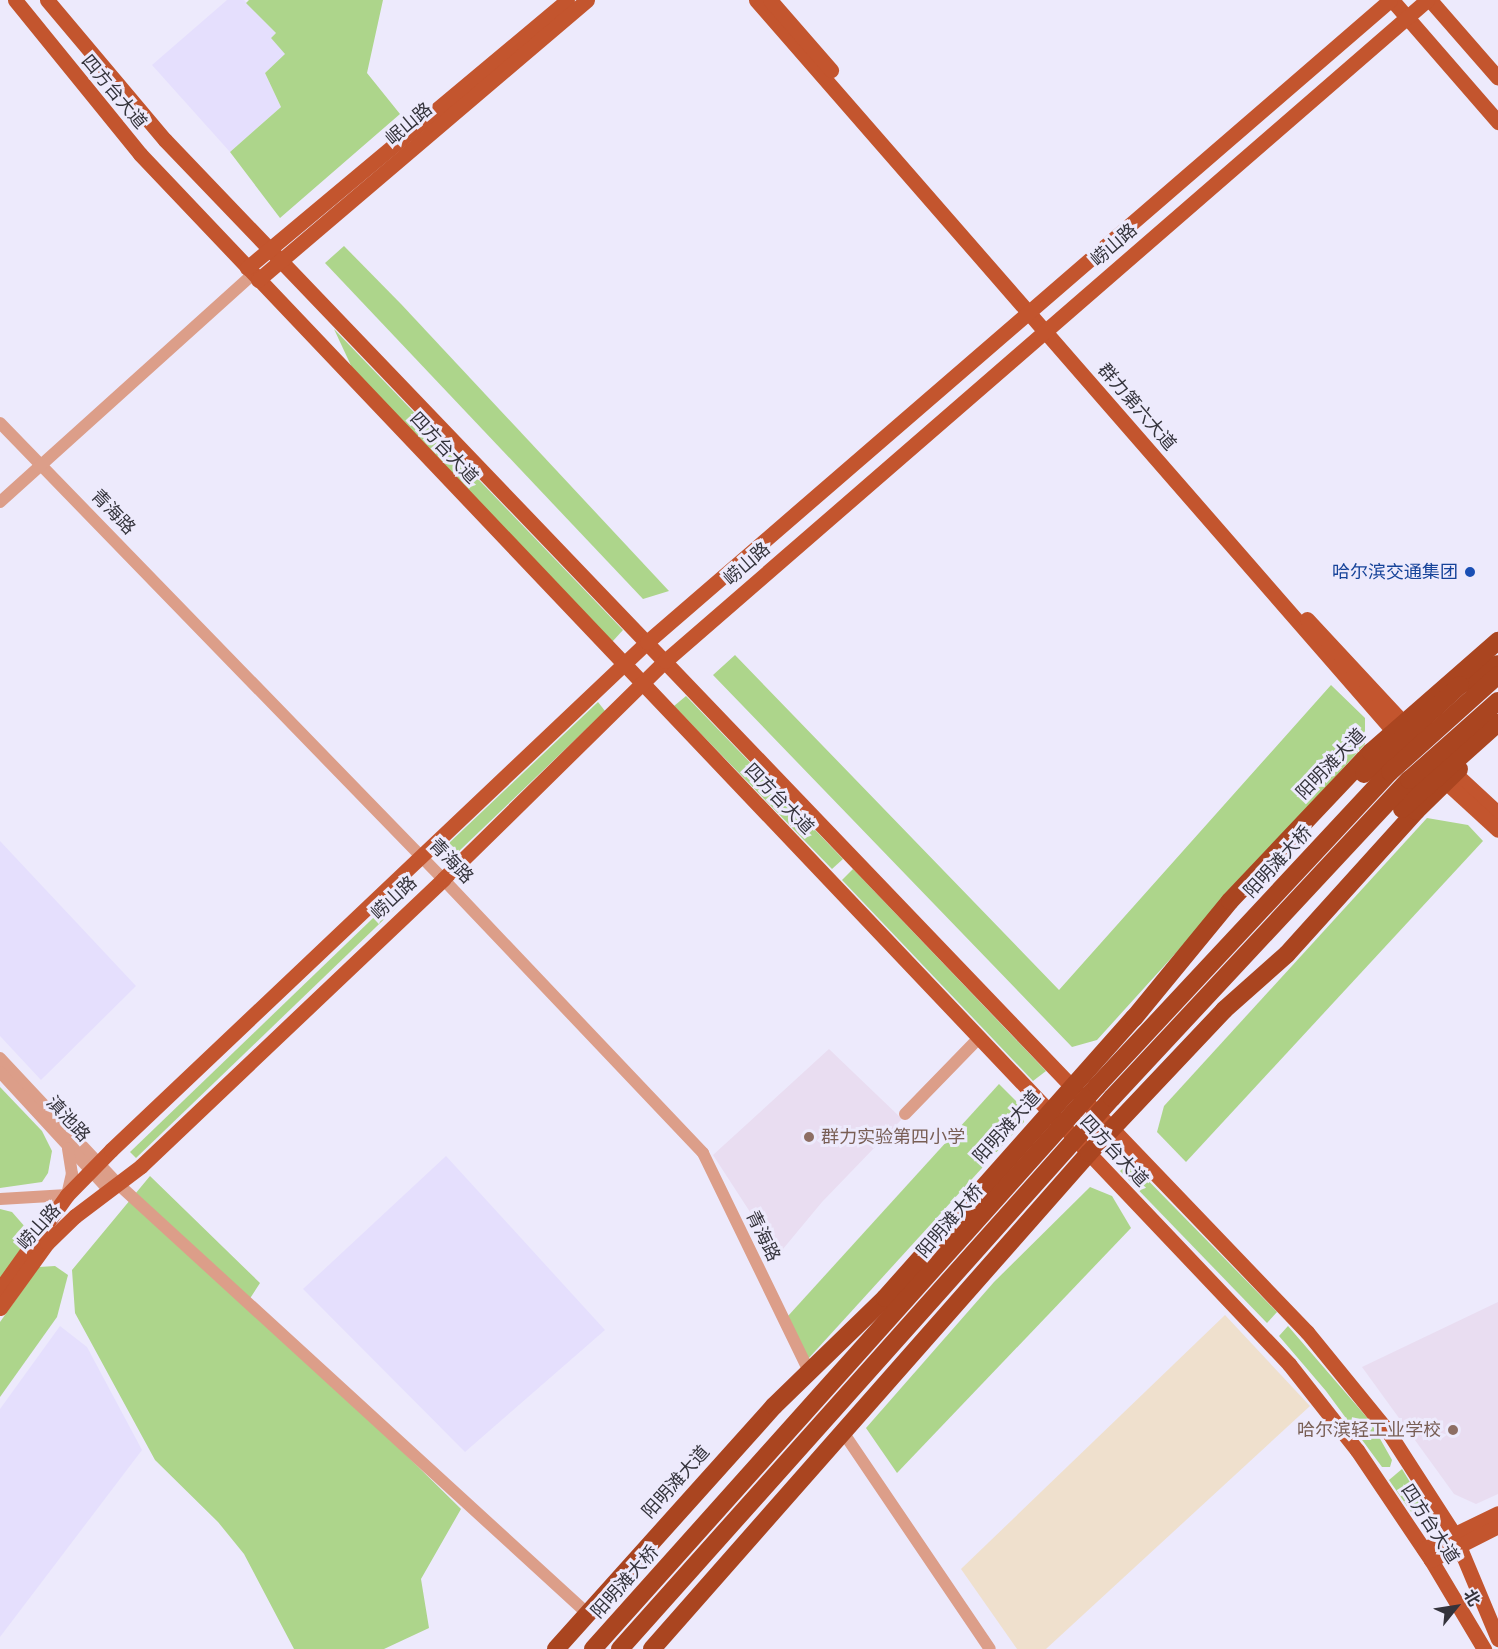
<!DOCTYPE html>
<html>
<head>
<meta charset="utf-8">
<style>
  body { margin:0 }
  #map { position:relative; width:1498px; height:1649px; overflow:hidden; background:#edeafc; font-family:Arial,"Noto Sans SC",sans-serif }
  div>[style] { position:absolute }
  .commercial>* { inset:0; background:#efe0cd }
  .built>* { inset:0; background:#e5dffd }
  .education>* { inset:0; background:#e9ddf1 }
  .green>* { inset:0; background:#add58b }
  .minor>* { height:12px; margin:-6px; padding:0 6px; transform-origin:6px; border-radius:6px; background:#dc9e89 }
  .major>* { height:15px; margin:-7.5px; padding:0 7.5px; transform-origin:7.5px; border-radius:7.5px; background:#c3552e }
  .highway>* { height:18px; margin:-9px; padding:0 9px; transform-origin:9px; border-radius:9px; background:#aa4520 }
  .highway-bridge>* { height:18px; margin:-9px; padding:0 9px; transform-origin:9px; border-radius:9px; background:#aa4520 }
  .dots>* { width:16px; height:16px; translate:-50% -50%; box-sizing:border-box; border:3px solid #edeafc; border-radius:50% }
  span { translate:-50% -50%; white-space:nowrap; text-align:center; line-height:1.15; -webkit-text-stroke:6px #edeafc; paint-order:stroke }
  .street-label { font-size:18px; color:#34333b }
  .transit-label { font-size:18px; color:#164399 }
  .right { translate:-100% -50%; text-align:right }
  .education-label { font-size:18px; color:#785e54 }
  .left { translate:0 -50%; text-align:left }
  .north { position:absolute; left:1426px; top:1577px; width:60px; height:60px; -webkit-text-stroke:4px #edeafc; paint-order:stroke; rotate:60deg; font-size:16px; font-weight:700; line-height:24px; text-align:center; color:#34333b }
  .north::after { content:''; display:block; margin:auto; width:21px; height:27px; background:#34333b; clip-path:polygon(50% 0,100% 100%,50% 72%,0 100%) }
</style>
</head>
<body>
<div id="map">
  <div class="commercial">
    <div style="clip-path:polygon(1225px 1315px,1310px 1406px,1046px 1649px,1017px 1649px,961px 1569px)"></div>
  </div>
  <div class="built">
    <div style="clip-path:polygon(227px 0,244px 0,276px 33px,271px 38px,286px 54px,265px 73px,281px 107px,230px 152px,152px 65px)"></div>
    <div style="clip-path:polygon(0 841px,136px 986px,41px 1080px,0 1036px)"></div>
    <div style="clip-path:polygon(446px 1156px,605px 1330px,465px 1452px,303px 1289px)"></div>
    <div style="clip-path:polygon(60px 1326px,87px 1347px,142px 1450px,0 1637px,0 1409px)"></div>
  </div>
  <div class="education">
    <div style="clip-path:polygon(829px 1049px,902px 1119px,822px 1202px,778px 1255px,713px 1155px)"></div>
    <div style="clip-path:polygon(1498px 1302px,1498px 1494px,1476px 1504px,1454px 1494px,1362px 1367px)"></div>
  </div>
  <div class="green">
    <div style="clip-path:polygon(249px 0,383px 0,367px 73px,400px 114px,280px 218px,230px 152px,281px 107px,265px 73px,285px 54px,271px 38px,276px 33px,246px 3px)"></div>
    <div style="clip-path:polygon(344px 246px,401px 304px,669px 591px,643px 599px,325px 263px)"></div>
    <div style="clip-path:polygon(334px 329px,623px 630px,612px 642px,354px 372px)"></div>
    <div style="clip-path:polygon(735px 655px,1059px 990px,1331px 685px,1365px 718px,1365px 744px,1097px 1040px,1072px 1047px,713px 675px)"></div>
    <div style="clip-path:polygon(686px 696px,843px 859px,832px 869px,674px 706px)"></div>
    <div style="clip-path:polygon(598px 702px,605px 711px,456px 854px,448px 844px)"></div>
    <div style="clip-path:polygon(1427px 818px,1468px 825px,1483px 841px,1186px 1162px,1157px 1132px,1164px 1106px)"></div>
    <div style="clip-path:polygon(853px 869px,1046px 1071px,1033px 1081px,842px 880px)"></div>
    <div style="clip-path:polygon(397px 895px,402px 902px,136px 1158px,130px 1152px)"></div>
    <div style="clip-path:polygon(999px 1084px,1016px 1101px,1024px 1122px,808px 1359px,788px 1316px)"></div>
    <div style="clip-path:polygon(0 1087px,42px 1131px,52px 1151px,48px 1173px,42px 1182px,0 1188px)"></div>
    <div style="clip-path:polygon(1130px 1162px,1277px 1312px,1267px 1323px,1120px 1171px)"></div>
    <div style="clip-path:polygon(150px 1176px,260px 1283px,249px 1300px,461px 1509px,421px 1579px,429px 1628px,384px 1649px,294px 1649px,244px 1554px,218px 1522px,155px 1460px,75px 1313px,72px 1270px)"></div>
    <div style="clip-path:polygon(1090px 1187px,1112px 1196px,1131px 1228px,897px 1473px,866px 1428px,994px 1282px)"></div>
    <div style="clip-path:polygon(0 1209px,12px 1212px,26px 1228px,22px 1247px,0 1279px)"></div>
    <div style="clip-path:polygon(55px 1266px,68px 1275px,57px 1317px,0 1397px,0 1322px,39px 1267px)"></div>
    <div style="clip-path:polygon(1288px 1326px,1370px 1421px,1392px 1460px,1390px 1467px,1382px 1467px,1326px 1391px,1279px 1336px)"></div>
    <div style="clip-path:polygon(1402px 1469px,1427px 1510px,1416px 1519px,1389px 1480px)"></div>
  </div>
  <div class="minor">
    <div style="left:0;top:423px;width:636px;rotate:45.83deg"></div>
    <div style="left:443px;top:879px;width:378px;rotate:46.5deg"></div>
    <div style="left:703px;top:1153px;width:242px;rotate:64.1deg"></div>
    <div style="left:0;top:502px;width:341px;rotate:-42deg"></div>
    <div style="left:0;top:1058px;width:173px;rotate:46.9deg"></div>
    <div style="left:118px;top:1184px;width:637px;rotate:42.46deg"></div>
    <div style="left:0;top:1072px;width:161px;rotate:47.3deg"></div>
    <div style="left:905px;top:1114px;width:107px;rotate:-45.8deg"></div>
    <div style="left:0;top:1199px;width:67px;rotate:-3.4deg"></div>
    <div style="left:67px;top:1195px;width:22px;rotate:-77deg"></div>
    <div style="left:72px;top:1174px;width:26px;rotate:-99deg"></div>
    <div style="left:845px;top:1435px;width:258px;rotate:55.9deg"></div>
  </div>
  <div class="major">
    <div style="left:15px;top:0;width:198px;rotate:50.9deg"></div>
    <div style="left:140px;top:154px;width:1669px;rotate:46.48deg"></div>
    <div style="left:1289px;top:1364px;width:110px;rotate:51.7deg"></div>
    <div style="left:1357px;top:1450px;width:133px;rotate:56.1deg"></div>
    <div style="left:1431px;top:1560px;width:104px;rotate:59.2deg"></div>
    <div style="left:47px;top:0;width:183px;rotate:49.9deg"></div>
    <div style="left:165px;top:140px;width:1651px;rotate:46.23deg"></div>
    <div style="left:1307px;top:1332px;width:127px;rotate:50.8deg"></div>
    <div style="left:1387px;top:1430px;width:124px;rotate:57.2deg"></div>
    <div style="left:1454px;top:1534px;width:114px;rotate:67.3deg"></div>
    <div style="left:756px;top:0;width:982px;rotate:48.92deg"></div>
    <div style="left:770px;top:0;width:93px;rotate:48.9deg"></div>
    <div style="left:1392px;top:0;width:162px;rotate:49deg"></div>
    <div style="left:1430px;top:0;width:103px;rotate:48.9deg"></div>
    <div style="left:247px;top:268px;width:417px;rotate:-39.9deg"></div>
    <div style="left:258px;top:280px;width:432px;rotate:-40.4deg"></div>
    <div style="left:1307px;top:619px;width:153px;rotate:47.1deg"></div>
    <div style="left:1447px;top:766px;width:69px;rotate:42.7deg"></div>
    <div style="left:1438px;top:775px;width:81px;rotate:42.5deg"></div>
    <div style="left:0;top:1289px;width:115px;rotate:-54.5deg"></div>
    <div style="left:67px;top:1195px;width:63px;rotate:-45.6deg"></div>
    <div style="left:111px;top:1150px;width:738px;rotate:-43.46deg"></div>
    <div style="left:647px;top:642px;width:982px;rotate:-40.83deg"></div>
    <div style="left:0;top:1308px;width:80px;rotate:-54.1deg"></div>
    <div style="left:47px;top:1243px;width:39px;rotate:-44deg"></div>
    <div style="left:75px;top:1216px;width:83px;rotate:-37.1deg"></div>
    <div style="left:141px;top:1166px;width:417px;rotate:-43.5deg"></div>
    <div style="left:443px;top:879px;width:311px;rotate:-44.5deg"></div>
    <div style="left:665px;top:661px;width:1009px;rotate:-40.94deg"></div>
    <div style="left:1424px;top:1549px;width:82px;rotate:-25.9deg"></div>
    <div style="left:1431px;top:1560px;width:75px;rotate:-26.9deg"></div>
  </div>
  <div class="highway">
    <div style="left:1460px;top:685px;width:43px;rotate:-28.9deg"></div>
    <div style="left:556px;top:1649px;width:326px;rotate:-48.1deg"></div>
    <div style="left:774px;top:1406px;width:155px;rotate:-44.2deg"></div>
    <div style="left:885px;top:1298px;width:375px;rotate:-48.4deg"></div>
    <div style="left:1134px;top:1018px;width:151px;rotate:-50.6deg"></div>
    <div style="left:1230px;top:901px;width:205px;rotate:-46.6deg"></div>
    <div style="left:1371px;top:752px;width:169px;rotate:-41.2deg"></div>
    <div style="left:652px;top:1649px;width:661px;rotate:-48.62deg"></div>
    <div style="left:1089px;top:1153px;width:197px;rotate:-46.6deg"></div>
    <div style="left:1224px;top:1010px;width:84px;rotate:-41.6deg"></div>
    <div style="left:1287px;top:954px;width:193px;rotate:-47.9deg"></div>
    <div style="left:1416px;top:811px;width:60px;rotate:-44.3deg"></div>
  </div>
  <div class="highway-bridge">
    <div style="left:1364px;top:774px;width:131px;rotate:-42.8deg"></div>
    <div style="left:1402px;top:809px;width:129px;rotate:-41.9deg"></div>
    <div style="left:593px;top:1649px;width:756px;rotate:-48.16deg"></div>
    <div style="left:1097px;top:1086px;width:429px;rotate:-47deg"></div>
    <div style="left:1390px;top:772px;width:145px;rotate:-41.9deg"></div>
    <div style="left:620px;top:1649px;width:739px;rotate:-48.24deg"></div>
    <div style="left:1112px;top:1098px;width:435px;rotate:-47deg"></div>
    <div style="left:1409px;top:780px;width:119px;rotate:-41.6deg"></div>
  </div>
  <div class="dots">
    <div style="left:1470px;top:572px;background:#1a4fb4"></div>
    <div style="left:809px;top:1137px;background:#8d6e63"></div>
    <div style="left:1453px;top:1430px;background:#8d6e63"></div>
  </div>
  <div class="street-label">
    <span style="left:114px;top:92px;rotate:50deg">四方台大道</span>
    <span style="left:409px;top:124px;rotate:-40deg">岷山路</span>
    <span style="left:1114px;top:245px;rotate:-41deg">崂山路</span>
    <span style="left:1137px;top:407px;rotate:49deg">群力第六大道</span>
    <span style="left:444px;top:448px;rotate:47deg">四方台大道</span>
    <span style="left:113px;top:512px;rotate:46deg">青海路</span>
    <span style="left:747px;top:564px;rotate:-41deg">崂山路</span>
    <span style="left:1331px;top:764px;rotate:-46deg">阳明滩大道</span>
    <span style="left:779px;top:799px;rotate:46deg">四方台大道</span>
    <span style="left:451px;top:861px;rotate:46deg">青海路</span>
    <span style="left:1278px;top:862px;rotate:-47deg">阳明滩大桥</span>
    <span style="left:394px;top:898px;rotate:-43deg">崂山路</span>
    <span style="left:68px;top:1119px;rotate:47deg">滇池路</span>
    <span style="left:1007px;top:1127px;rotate:-48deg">阳明滩大道</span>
    <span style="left:1114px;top:1151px;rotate:47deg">四方台大道</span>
    <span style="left:950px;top:1221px;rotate:-49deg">阳明滩大桥</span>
    <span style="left:39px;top:1227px;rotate:-48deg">崂山路</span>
    <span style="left:763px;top:1236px;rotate:64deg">青海路</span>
    <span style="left:676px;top:1482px;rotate:-48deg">阳明滩大道</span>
    <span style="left:1430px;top:1524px;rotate:57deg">四方台大道</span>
    <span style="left:625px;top:1582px;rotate:-48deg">阳明滩大桥</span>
  </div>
  <div class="transit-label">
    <span class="right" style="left:1458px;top:572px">哈尔滨交通集团</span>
  </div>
  <div class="education-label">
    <span class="left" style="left:821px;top:1137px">群力实验第四小学</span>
    <span class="right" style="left:1441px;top:1430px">哈尔滨轻工业学校</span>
  </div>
  <div class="north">北</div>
</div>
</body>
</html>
